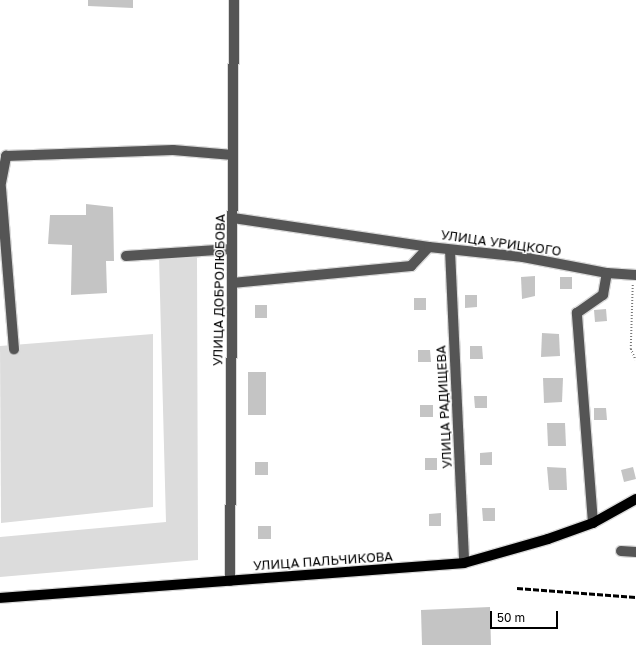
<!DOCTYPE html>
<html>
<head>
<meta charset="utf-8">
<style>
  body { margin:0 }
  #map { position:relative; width:636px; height:645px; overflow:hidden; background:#fff; font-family:"Golos Text",sans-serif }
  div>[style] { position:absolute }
  .green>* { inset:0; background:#dcdcdc }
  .building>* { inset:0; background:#c4c4c4 }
  .path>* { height:1.5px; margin-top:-0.75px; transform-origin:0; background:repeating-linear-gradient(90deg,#777 0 1px,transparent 0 3px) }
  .roads { filter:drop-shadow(1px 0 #dbdbdb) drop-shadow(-1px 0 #dbdbdb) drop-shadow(0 1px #dbdbdb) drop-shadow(0 -1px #dbdbdb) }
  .minor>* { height:10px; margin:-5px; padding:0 5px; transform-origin:5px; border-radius:5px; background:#555 }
  .major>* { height:10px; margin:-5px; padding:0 5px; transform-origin:5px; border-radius:5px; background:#000 }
  .rail>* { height:2.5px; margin-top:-1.25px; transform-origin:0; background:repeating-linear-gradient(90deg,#000 0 6px,transparent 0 8px) }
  span { translate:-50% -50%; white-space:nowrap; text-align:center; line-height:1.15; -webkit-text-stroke:3px #fff; paint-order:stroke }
  .street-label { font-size:13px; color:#000 }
  .scale { position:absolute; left:490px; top:611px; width:68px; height:18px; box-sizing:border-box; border:2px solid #000; border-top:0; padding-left:5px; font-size:12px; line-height:14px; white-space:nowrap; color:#000; -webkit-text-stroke:3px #fff; paint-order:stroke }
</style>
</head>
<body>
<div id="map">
  <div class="green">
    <div style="clip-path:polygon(159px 257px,197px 257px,198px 560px,0 577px,0 537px,166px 522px)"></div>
    <div style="clip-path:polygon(153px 334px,153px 507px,1px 523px,0 346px)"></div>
  </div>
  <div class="building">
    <div style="clip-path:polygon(88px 0,133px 0,133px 8px,88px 6px)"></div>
    <div style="clip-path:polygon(86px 204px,113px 207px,114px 261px,106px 261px,107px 293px,71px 295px,72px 245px,48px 244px,50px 215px,86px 215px)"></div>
    <div style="clip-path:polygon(535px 276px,535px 296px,522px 299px,521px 277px)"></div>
    <div style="clip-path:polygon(560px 277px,572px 277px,572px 289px,560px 289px)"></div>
    <div style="clip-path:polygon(465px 295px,477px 295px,477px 307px,465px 308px)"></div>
    <div style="clip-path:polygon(414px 298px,426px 298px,426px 310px,414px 310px)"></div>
    <div style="clip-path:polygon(255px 305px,267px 305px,267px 318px,255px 318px)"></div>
    <div style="clip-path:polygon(606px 309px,607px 321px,595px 322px,594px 310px)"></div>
    <div style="clip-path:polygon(542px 333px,559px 334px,560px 356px,541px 357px)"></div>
    <div style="clip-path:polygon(470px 346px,482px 346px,483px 359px,470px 359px)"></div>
    <div style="clip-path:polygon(418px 350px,430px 350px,431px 362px,418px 362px)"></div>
    <div style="clip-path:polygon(248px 372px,266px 372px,266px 415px,248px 415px)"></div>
    <div style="clip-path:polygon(543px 378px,563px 378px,562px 402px,544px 403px)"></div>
    <div style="clip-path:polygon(474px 396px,487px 396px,487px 408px,475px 408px)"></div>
    <div style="clip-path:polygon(420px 405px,433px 405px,433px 417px,420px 417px)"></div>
    <div style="clip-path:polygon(594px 408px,606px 408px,607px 420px,594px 420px)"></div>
    <div style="clip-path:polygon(547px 423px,565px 423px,566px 446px,548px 446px)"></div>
    <div style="clip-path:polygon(492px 452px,492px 465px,480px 465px,480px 453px)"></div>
    <div style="clip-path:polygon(425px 458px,437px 458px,437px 470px,425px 470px)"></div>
    <div style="clip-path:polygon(255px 462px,268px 462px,268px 475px,255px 475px)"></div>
    <div style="clip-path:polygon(547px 467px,566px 468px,567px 490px,549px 490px)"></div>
    <div style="clip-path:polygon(633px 467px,636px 479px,624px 482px,621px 470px)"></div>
    <div style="clip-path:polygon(482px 508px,495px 508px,495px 521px,483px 521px)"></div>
    <div style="clip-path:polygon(441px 513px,441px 526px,429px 526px,429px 514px)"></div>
    <div style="clip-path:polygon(258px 526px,271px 526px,271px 539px,258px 539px)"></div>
    <div style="clip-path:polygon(490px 607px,491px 645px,422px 645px,421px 610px)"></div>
  </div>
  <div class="path">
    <div style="left:633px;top:285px;width:64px;rotate:91.8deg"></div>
    <div style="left:631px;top:349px;width:12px;rotate:66deg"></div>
  </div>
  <div class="roads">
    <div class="minor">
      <div style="left:0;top:188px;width:33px;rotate:-79deg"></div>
      <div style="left:6px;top:156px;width:167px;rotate:-2.1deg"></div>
      <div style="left:173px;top:150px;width:60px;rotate:4.8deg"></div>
      <div style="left:1px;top:188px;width:162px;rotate:85.4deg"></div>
      <div style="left:233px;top:218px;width:198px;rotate:8.4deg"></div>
      <div style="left:450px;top:250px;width:313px;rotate:87.4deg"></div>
      <div style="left:126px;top:256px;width:106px;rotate:-3.8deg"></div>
      <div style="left:232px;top:283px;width:180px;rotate:-5.4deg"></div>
      <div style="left:411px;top:266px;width:26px;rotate:-47deg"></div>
      <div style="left:429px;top:247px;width:95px;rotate:6.1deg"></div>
      <div style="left:523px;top:257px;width:86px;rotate:10.8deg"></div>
      <div style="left:607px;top:273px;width:29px;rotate:4deg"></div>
      <div style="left:593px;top:523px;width:211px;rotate:-94.4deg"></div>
      <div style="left:577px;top:313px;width:32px;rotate:-35deg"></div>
      <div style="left:603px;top:295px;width:22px;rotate:-80deg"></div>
      <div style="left:621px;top:551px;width:15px;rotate:4deg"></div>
      <div style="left:230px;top:581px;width:581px;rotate:-89.61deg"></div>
    </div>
    <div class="major">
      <div style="left:0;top:598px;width:465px;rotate:-4.3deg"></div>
      <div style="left:464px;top:563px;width:87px;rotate:-15.9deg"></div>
      <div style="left:548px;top:539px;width:48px;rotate:-19.6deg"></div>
      <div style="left:593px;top:523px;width:49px;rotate:-29.2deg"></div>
    </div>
  </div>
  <div class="rail">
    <div style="left:517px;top:588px;width:119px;rotate:4.3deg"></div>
  </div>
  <div class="street-label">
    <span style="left:501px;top:243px;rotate:8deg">УЛИЦА УРИЦКОГО</span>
    <span style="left:219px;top:290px;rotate:-89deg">УЛИЦА ДОБРОЛЮБОВА</span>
    <span style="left:444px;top:407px;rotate:-93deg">УЛИЦА РАДИЩЕВА</span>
    <span style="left:323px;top:561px;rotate:-4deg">УЛИЦА ПАЛЬЧИКОВА</span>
  </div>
  <div class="scale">50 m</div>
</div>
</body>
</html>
